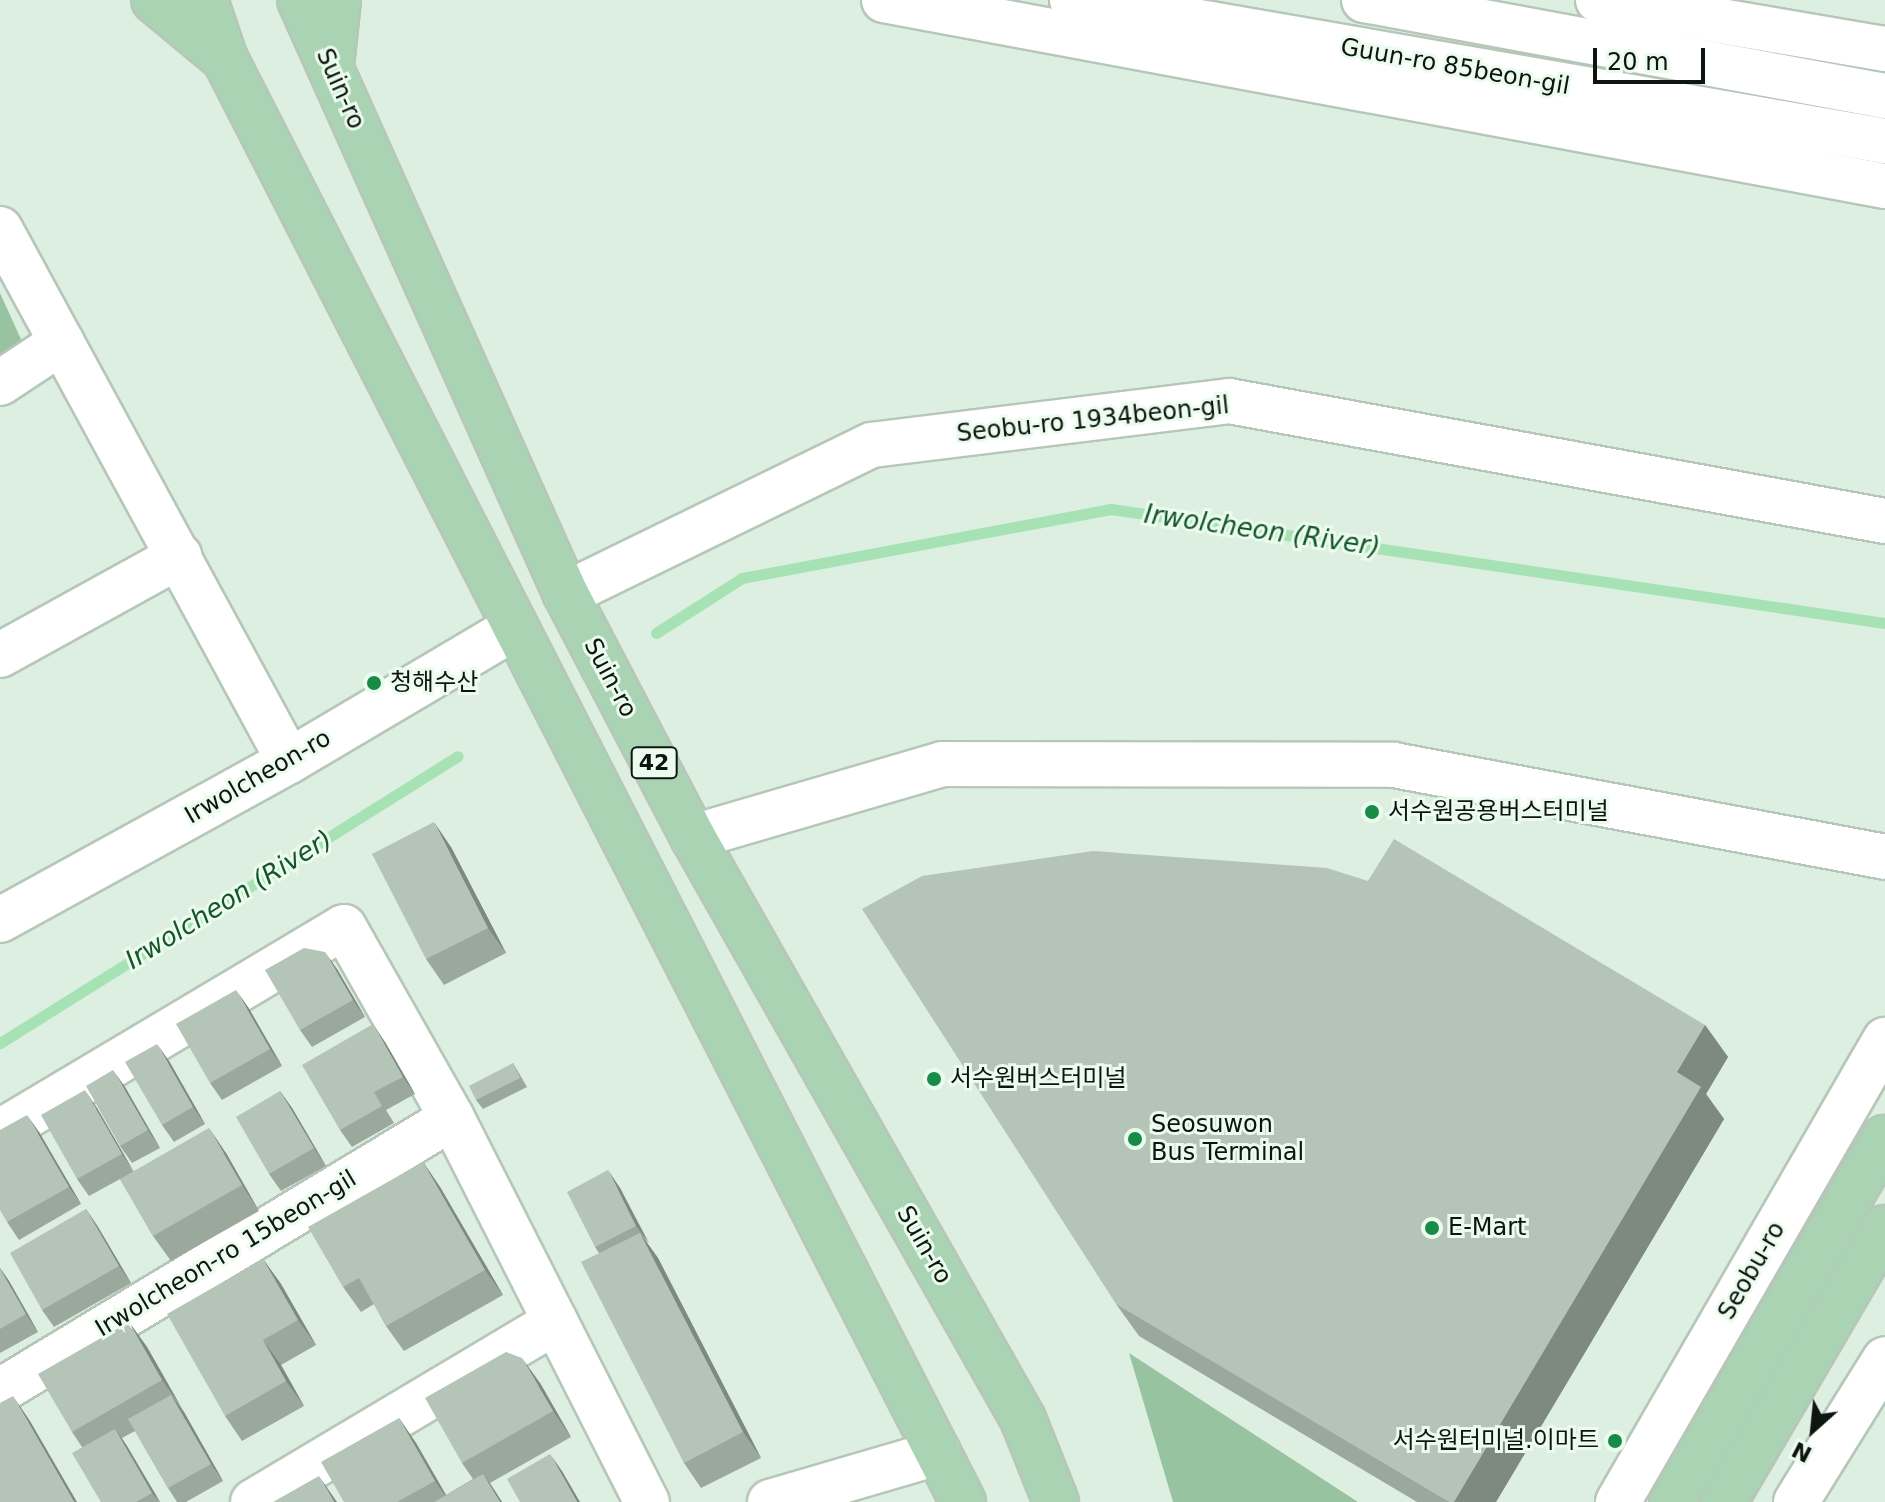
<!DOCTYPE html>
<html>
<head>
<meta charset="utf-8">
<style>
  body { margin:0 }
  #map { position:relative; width:1885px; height:1502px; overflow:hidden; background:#ddefe1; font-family:"DejaVu Sans","Noto Sans KR",sans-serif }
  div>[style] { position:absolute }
  .green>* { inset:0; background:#98c3a1 }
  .stream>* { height:11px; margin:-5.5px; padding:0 5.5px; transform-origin:5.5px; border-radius:5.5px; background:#a7e2b5 }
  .roads { filter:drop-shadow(2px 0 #b6c7b9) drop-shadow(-2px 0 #b6c7b9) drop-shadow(0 2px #b6c7b9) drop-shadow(0 -2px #b6c7b9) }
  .minor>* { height:44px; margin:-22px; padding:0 22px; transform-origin:22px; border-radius:22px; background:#fff }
  .major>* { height:44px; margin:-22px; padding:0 22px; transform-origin:22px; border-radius:22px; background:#aad3b4 }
  .wall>* { inset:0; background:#9ba99d }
  .shaded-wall>* { inset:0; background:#7e8980 }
  .building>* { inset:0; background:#b4c4b7 }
  .dots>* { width:22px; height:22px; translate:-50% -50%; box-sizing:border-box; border:4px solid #ebfcee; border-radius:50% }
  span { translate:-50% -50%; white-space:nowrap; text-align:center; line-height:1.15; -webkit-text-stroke:6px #ebfcee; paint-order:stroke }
  .shield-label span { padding:2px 6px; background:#ebfcee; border:2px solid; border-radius:6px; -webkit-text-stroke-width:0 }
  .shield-label { font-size:22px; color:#0e140f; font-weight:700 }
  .street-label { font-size:24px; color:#0e140f }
  .poi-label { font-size:24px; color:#0e140f }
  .left { translate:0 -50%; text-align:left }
  .right { translate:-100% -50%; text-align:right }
  .water-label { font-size:26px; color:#14552b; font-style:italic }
  .north { position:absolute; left:1773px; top:1390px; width:80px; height:80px; -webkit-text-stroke:6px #ebfcee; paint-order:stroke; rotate:207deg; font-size:22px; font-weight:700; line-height:32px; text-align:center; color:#0e140f }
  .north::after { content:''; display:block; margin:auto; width:28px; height:36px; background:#0e140f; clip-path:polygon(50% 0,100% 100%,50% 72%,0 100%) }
  .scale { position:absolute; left:1593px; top:48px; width:112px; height:36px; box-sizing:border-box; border:4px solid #0e140f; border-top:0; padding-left:10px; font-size:24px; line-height:28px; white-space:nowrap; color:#0e140f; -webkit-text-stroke:6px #ebfcee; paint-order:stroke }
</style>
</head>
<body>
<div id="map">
  <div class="green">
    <div style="clip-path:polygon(0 293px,25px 348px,0 364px)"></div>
    <div style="clip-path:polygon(1129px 1353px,1358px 1502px,1173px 1502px)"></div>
  </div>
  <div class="stream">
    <div style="left:656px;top:633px;width:102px;rotate:-32.6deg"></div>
    <div style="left:742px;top:578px;width:375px;rotate:-10.6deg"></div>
    <div style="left:1111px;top:509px;width:782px;rotate:8.38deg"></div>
    <div style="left:0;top:1043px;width:540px;rotate:-32.07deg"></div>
  </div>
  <div class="roads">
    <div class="minor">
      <div style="left:884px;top:0;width:1018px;rotate:10.53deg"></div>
      <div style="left:1072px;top:0;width:825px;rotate:9.84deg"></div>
      <div style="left:1364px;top:0;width:530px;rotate:10.44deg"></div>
      <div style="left:1598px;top:0;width:291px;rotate:9.7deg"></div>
      <div style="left:0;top:229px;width:605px;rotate:61.49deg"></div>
      <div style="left:0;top:383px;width:74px;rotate:-33.5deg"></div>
      <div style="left:566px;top:594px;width:340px;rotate:-26deg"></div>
      <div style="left:872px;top:445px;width:360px;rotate:-7deg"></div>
      <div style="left:1229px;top:401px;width:667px;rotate:10.37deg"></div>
      <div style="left:0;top:655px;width:205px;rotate:-28.9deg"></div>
      <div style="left:693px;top:837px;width:259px;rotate:-16.3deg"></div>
      <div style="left:942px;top:764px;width:452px;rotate:0.1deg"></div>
      <div style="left:1394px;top:765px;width:500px;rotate:10.6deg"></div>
      <div style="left:0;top:920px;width:330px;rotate:-28.8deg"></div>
      <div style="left:289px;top:761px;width:261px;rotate:-30.6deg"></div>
      <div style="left:0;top:1132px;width:400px;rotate:-30.8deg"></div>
      <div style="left:344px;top:927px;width:219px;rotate:60.5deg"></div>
      <div style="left:452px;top:1118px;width:431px;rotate:63.1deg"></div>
      <div style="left:0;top:1391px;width:528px;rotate:-31.13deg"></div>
      <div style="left:253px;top:1502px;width:352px;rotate:-30.8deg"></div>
      <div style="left:770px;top:1502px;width:175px;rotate:-16.3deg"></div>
      <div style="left:1618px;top:1502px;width:534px;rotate:-59.98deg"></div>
      <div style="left:1796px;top:1502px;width:168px;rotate:-58.1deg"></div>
    </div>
    <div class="major">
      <div style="left:154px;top:0;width:92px;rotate:39.7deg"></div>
      <div style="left:205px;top:0;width:62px;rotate:71.3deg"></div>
      <div style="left:225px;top:59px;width:1621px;rotate:62.91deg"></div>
      <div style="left:300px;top:0;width:651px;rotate:65.88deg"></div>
      <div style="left:566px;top:594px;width:274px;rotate:62.4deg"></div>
      <div style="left:693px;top:837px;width:669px;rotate:60.45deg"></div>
      <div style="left:1023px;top:1419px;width:89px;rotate:68.3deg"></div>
      <div style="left:331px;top:66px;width:66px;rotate:-83.9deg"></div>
      <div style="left:1672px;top:1502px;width:422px;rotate:-59.7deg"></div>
      <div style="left:1724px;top:1502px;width:318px;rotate:-59.6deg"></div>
    </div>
  </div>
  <div class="wall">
    <div style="clip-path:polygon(451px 847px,506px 953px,444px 985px,426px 959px)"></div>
    <div style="clip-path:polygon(337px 969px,365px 1017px,312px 1047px,300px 1030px)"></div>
    <div style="clip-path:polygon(248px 1007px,282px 1066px,222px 1100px,210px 1083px)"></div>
    <div style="clip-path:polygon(1705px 1025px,1728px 1057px,1706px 1094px,1724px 1119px,1496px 1502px,1417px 1502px,1139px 1336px,1116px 1304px)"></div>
    <div style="clip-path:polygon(385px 1042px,415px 1094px,386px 1110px,394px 1123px,352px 1147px,340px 1130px)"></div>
    <div style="clip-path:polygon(169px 1061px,205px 1124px,174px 1142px,162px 1125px)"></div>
    <div style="clip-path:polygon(513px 1063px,527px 1087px,483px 1109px,476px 1100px)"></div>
    <div style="clip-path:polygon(125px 1087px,160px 1148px,132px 1163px,120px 1146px)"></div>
    <div style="clip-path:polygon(280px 1091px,292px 1108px,326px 1166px,281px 1191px,269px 1174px)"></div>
    <div style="clip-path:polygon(97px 1108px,133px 1171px,226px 1153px,259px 1211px,171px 1261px,153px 1236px,120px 1179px,89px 1196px,77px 1179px)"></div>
    <div style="clip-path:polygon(39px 1132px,81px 1204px,19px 1240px,7px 1222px)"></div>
    <div style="clip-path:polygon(423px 1162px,440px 1187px,503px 1295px,404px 1351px,386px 1326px,374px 1304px,361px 1312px,343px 1287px)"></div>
    <div style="clip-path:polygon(620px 1188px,648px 1244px,658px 1258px,761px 1458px,701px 1488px,684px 1463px,599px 1253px,595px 1247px)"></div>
    <div style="clip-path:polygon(86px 1209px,98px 1227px,131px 1283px,54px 1327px,42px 1310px)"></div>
    <div style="clip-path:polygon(263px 1259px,281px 1284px,316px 1345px,281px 1365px,304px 1406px,242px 1441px,225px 1416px)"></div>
    <div style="clip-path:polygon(0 1268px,9px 1281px,38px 1332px,0 1353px)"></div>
    <div style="clip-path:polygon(129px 1322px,147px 1347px,223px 1481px,186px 1502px,177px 1502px,168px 1488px,135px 1431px,122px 1438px,160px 1502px,101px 1502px,82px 1447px,72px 1432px)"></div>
    <div style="clip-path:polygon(540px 1383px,571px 1437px,490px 1483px,502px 1502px,344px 1502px,399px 1418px,416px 1443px,446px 1495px,473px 1479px,462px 1463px)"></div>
  </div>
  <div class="shaded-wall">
    <div style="clip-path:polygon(434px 822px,451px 847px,506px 953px,488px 928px)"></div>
    <div style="clip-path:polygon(325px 952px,337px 969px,365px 1017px,353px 1000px)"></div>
    <div style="clip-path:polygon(236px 990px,248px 1007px,282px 1066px,270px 1049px)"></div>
    <div style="clip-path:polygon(373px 1024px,385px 1042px,415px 1094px,403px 1077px)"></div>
    <div style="clip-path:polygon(1705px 1025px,1728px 1057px,1706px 1094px,1724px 1119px,1496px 1502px,1454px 1502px,1677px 1072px)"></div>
    <div style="clip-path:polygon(157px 1044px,169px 1061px,205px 1124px,193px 1107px)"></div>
    <div style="clip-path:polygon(113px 1070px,125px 1087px,160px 1148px,148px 1130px)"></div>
    <div style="clip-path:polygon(85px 1090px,97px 1108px,134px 1172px,122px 1154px)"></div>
    <div style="clip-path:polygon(280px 1091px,292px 1108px,326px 1166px,314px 1148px)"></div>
    <div style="clip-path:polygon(27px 1115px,39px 1132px,81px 1204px,69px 1187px)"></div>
    <div style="clip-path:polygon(209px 1128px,226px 1153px,259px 1211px,242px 1185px)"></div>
    <div style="clip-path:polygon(423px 1162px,440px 1187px,503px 1295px,485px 1270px)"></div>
    <div style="clip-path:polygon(608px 1170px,620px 1188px,649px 1243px,636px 1226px)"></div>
    <div style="clip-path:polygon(86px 1209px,98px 1227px,131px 1283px,119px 1266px)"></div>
    <div style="clip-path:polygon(640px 1233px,658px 1258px,761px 1458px,743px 1432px)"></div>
    <div style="clip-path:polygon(263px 1259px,281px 1284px,316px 1345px,298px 1320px)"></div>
    <div style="clip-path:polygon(0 1268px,9px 1281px,38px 1332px,26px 1314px)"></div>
    <div style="clip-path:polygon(129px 1322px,147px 1347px,180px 1405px,162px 1380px)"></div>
    <div style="clip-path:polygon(263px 1340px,281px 1365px,304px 1406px,286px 1381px)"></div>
    <div style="clip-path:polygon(522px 1358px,540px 1383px,571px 1437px,553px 1411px)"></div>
    <div style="clip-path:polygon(171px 1395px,184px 1412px,223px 1481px,211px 1464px)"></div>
    <div style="clip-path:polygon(13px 1396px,30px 1421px,77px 1502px,74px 1502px)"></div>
    <div style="clip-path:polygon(399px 1418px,416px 1443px,450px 1502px,435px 1481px)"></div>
    <div style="clip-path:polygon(115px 1429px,127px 1446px,160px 1502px,152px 1493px)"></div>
    <div style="clip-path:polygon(550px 1454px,562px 1471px,580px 1502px,577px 1502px)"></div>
    <div style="clip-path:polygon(483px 1474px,495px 1491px,502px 1502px,500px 1502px)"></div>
    <div style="clip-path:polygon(319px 1476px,337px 1502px,334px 1502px)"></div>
  </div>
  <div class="building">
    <div style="clip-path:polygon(434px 822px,488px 928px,426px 959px,372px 854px)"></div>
    <div style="clip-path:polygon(1394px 839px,1705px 1025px,1677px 1072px,1701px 1087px,1454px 1502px,1449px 1502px,1116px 1304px,862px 909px,922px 876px,1093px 851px,1327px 868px,1368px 881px)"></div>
    <div style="clip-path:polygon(304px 948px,325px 952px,353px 1000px,300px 1030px,265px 970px)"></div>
    <div style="clip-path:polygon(236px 990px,270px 1049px,210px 1083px,176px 1024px)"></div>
    <div style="clip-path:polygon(373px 1024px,403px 1077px,374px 1092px,382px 1106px,340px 1130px,302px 1065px)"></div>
    <div style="clip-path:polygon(157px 1044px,193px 1107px,162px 1125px,125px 1062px)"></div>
    <div style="clip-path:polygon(513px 1063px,520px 1078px,476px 1100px,469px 1086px)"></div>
    <div style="clip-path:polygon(113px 1070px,148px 1130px,120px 1146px,86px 1086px)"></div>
    <div style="clip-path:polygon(85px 1090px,122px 1154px,77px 1179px,41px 1115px)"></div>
    <div style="clip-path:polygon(280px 1091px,314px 1148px,269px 1174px,236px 1117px)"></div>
    <div style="clip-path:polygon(27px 1115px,69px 1187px,7px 1222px,0 1210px,0 1130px)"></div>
    <div style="clip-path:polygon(209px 1128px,242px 1185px,153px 1236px,120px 1179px)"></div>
    <div style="clip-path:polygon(423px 1162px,485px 1270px,386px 1326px,359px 1278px,343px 1287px,308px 1227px)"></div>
    <div style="clip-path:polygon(608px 1170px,636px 1226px,595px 1247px,567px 1192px)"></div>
    <div style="clip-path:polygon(86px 1209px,119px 1266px,42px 1310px,10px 1253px)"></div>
    <div style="clip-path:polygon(640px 1233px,743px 1432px,684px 1463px,581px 1262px)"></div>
    <div style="clip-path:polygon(263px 1259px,298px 1320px,263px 1340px,286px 1381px,225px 1416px,167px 1314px)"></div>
    <div style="clip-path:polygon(0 1269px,26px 1314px,0 1329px)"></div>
    <div style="clip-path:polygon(129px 1322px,162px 1380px,72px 1432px,38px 1374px)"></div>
    <div style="clip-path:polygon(506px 1352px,522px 1358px,553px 1411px,462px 1463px,425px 1398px)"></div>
    <div style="clip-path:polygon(171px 1395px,211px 1464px,168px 1488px,128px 1419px)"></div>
    <div style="clip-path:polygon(13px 1396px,74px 1502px,0 1502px,0 1403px)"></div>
    <div style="clip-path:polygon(399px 1418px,435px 1481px,397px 1502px,344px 1502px,321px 1462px)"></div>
    <div style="clip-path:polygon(115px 1429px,152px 1493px,136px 1502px,101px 1502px,72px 1453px)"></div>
    <div style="clip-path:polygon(550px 1454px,577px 1502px,520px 1502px,507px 1479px)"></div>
    <div style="clip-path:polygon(483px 1474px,500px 1502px,434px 1502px)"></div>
    <div style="clip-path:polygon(319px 1476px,334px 1502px,273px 1502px)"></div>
  </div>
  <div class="dots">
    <div style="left:374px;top:683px;background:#168c46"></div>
    <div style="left:1372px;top:812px;background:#168c46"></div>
    <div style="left:934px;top:1079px;background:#168c46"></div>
    <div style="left:1135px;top:1139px;background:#168c46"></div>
    <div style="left:1432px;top:1228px;background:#168c46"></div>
    <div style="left:1615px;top:1441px;background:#168c46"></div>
  </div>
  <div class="shield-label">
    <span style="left:654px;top:763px">42</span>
  </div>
  <div class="street-label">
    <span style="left:1455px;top:67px;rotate:10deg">Guun-ro 85beon-gil</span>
    <span style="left:340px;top:89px;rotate:66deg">Suin-ro</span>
    <span style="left:1093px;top:420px;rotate:-6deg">Seobu-ro 1934beon-gil</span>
    <span style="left:610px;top:678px;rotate:62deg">Suin-ro</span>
    <span style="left:258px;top:777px;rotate:-30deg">Irwolcheon-ro</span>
    <span style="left:924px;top:1245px;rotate:60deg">Suin-ro</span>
    <span style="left:226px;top:1254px;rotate:-31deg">Irwolcheon-ro 15beon-gil</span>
    <span style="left:1752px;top:1271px;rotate:-60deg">Seobu-ro</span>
  </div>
  <div class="poi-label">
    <span class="left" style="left:390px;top:683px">청해수산</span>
    <span class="left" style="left:1388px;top:812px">서수원공용버스터미널</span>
    <span class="left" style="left:950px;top:1079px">서수원버스터미널</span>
    <span class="left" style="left:1151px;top:1139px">Seosuwon<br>Bus Terminal</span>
    <span class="left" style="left:1448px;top:1228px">E-Mart</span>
    <span class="right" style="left:1599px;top:1441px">서수원터미널.이마트</span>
  </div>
  <div class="water-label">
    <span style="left:1262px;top:531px;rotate:8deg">Irwolcheon (River)</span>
    <span style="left:229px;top:900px;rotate:-32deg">Irwolcheon (River)</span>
  </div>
  <div class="north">N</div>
  <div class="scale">20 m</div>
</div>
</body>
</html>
